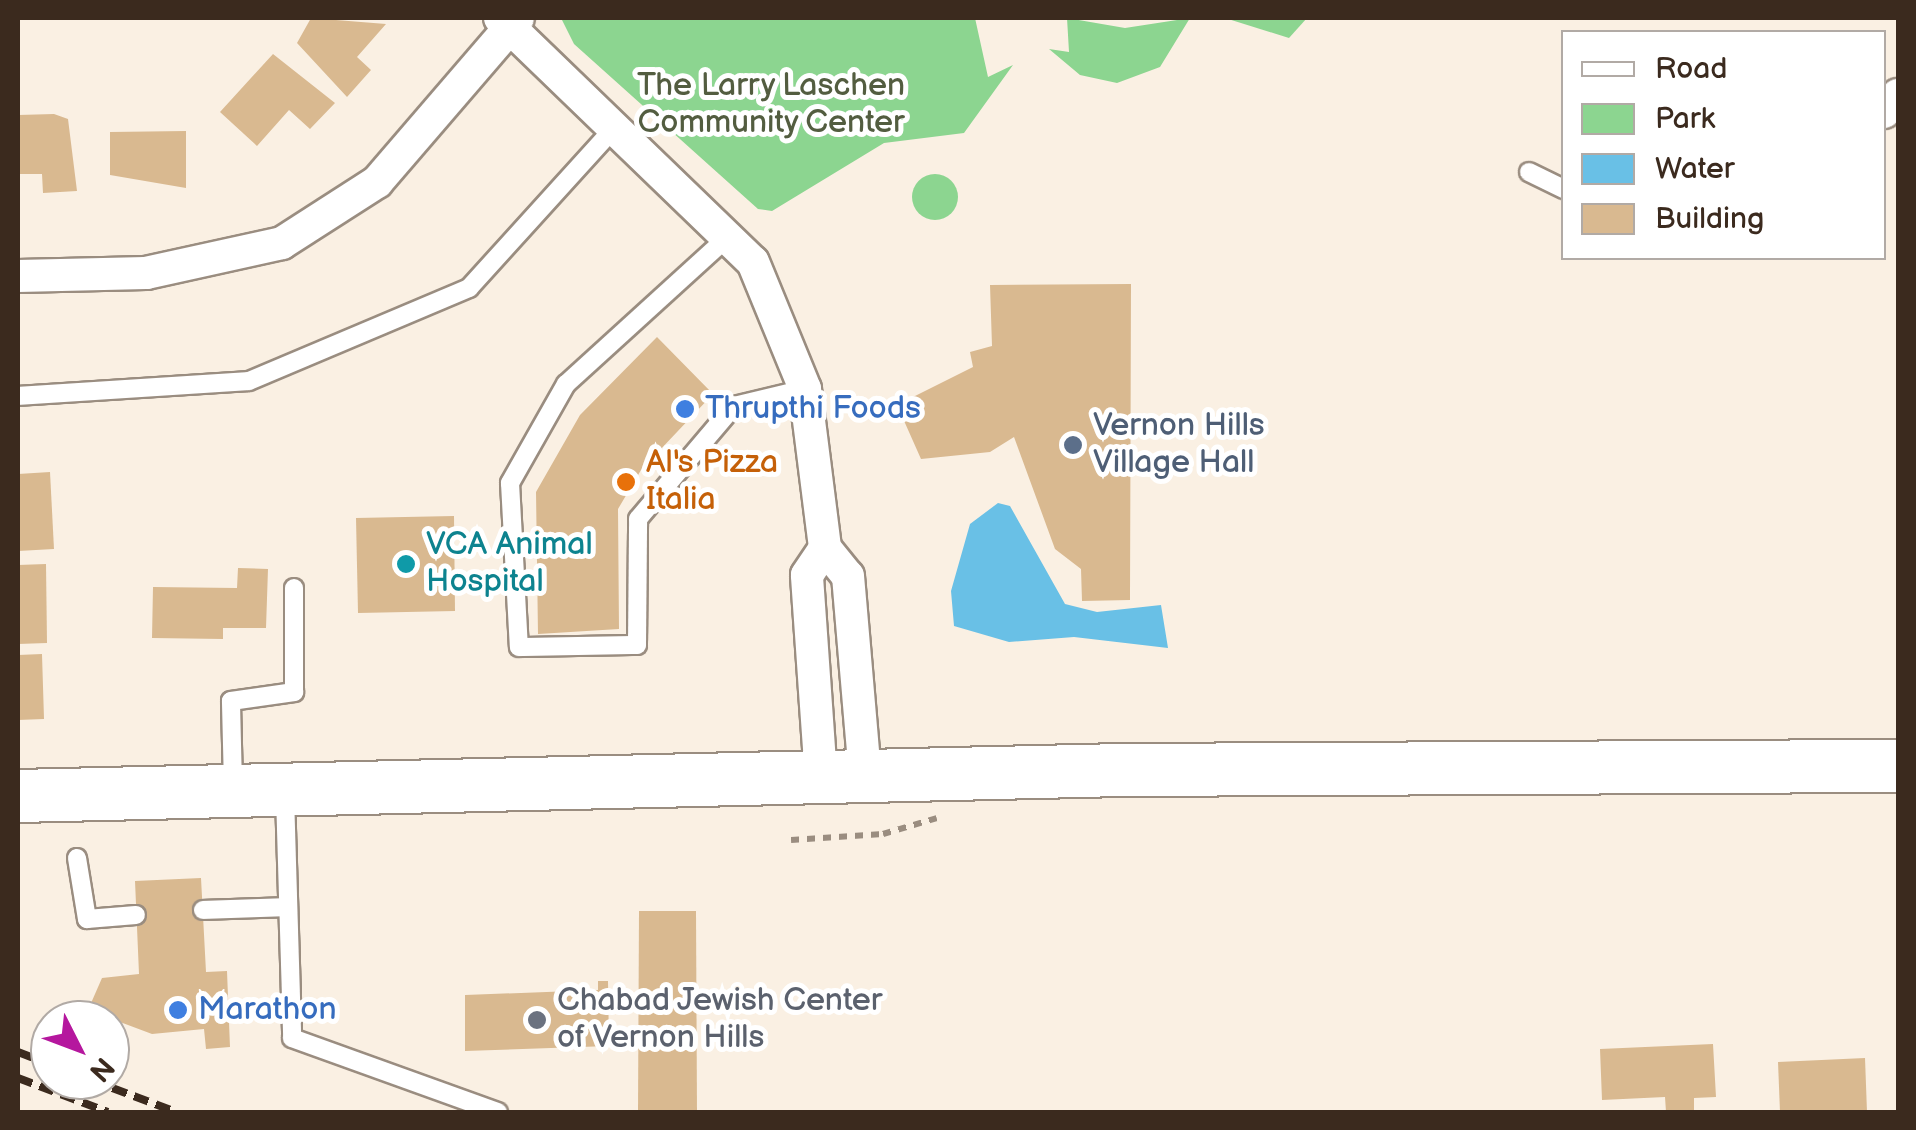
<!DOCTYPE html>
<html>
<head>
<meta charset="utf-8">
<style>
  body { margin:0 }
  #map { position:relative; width:1916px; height:1130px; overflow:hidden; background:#faf0e3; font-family:"Balsamiq Sans",sans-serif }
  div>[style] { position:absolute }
  .green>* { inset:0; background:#8cd590 }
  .round { border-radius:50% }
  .water>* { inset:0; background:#69c0e6 }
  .building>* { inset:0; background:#d9b990 }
  .path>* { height:6px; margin-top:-3px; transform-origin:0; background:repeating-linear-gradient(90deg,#9a8d80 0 8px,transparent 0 16px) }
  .roads { filter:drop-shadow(2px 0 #9a8d80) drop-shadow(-2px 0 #9a8d80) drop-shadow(0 2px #9a8d80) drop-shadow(0 -2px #9a8d80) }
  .lane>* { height:18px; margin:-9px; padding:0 9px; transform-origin:9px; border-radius:9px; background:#fff }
  .street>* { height:32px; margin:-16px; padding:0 16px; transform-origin:16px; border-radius:16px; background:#fff }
  .primary>* { height:52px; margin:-26px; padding:0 26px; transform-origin:26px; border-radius:26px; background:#fff }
  .rail>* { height:8px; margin-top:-4px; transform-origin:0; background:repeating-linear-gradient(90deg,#3b2a1e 0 15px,transparent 0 23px) }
  .dots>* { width:28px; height:28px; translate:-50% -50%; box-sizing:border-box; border:5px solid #fff; border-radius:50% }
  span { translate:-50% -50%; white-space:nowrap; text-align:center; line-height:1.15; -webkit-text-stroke:10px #fff; paint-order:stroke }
  .park-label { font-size:32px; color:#535d40 }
  .shop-label { font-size:32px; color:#366cbe }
  .left { translate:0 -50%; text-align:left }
  .service-label { font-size:32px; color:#4e5e75 }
  .food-label { font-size:32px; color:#c56008 }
  .culture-label { font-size:32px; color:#0d838f }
  .worship-label { font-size:32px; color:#5b616d }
  .frame { position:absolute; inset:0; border:20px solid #3b2a1e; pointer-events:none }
  .legend { position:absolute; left:1561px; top:30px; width:325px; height:230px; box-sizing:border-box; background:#fff; border:2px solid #b1aaa5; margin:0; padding:12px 18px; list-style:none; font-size:30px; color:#3b2a1e }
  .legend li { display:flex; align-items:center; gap:20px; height:50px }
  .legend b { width:50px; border:2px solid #b1aaa5 }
  .north { position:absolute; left:30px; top:1000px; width:100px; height:100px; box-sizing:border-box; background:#fff; border:2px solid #b1aaa5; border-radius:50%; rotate:132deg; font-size:28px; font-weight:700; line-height:40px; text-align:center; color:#3b2a1e }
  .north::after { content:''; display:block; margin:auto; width:35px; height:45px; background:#b5179e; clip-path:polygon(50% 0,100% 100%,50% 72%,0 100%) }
</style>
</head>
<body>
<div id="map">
  <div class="green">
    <div style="clip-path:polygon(561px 18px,975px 18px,988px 77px,1013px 65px,964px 133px,884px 143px,772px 211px,758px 209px,574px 44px)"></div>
    <div style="clip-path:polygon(1067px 18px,1125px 28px,1190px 18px,1160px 67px,1117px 83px,1080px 75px,1049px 49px,1069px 52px)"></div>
    <div style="clip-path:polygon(1225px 18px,1307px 18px,1289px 38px)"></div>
    <div class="round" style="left:912px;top:174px;width:46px;height:46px"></div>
  </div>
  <div class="water">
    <div style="clip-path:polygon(998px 503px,1010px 506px,1065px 604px,1097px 612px,1161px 605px,1168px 648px,1074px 637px,1009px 642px,954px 626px,951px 591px,970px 524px)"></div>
  </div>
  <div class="building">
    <div style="clip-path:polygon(311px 18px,386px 24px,357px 57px,371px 70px,347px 97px,297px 43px)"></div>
    <div style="clip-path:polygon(273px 54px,335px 103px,310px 129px,289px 110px,257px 146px,220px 112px)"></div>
    <div style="clip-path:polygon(54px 114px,68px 119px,77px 191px,43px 193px,42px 174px,18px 174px,18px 115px)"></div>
    <div style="clip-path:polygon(186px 131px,186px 188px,110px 175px,110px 132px)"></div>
    <div style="clip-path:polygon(1131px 284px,1130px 600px,1082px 601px,1081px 569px,1055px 549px,1014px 437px,990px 452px,921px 459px,897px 405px,973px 367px,970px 352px,992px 346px,990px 285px)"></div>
    <div style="clip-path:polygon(657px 337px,713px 394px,641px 470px,618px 509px,619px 629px,538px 634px,536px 492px,580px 415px)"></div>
    <div style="clip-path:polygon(50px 472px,54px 549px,18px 551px,18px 474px)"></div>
    <div style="clip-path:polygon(454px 516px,455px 611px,358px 613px,356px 518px)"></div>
    <div style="clip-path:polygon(46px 564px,47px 643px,18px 644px,18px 565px)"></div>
    <div style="clip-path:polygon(238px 568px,268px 569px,266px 628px,223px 628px,223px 639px,152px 638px,153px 587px,237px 588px)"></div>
    <div style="clip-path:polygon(42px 654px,44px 719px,18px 720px,18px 655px)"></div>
    <div style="clip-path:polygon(201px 878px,206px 972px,227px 971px,230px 1047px,206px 1049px,204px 1029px,152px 1034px,88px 1010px,102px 978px,139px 974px,135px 881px)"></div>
    <div style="clip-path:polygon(639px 911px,696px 911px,697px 1112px,638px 1112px)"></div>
    <div style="clip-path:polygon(598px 981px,608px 981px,609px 1046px,465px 1051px,465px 995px,598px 990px)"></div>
    <div style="clip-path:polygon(1713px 1044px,1716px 1097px,1694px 1098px,1694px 1112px,1666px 1112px,1665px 1097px,1602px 1100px,1600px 1049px)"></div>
    <div style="clip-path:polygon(1865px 1058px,1867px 1112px,1780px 1112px,1778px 1062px)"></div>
  </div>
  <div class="path">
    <div style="left:791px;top:840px;width:92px;rotate:-3.7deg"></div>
    <div style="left:883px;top:834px;width:56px;rotate:-16.5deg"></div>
  </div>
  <div class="roads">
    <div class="lane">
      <div style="left:1529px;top:172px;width:39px;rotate:26deg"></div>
      <div style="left:730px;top:235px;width:222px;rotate:137.7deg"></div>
      <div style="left:566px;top:384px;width:114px;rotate:119.5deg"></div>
      <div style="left:510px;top:483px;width:164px;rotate:86.9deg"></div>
      <div style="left:519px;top:647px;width:118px;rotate:-1deg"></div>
      <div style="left:637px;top:645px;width:126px;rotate:-89.5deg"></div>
      <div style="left:638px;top:519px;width:148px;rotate:-49.7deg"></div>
      <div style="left:734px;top:406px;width:73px;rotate:-13.5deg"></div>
      <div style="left:18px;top:396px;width:231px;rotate:-3.7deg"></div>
      <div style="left:249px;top:381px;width:239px;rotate:-22.9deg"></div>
      <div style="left:469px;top:288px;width:219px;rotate:-47.8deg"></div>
      <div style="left:233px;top:785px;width:84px;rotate:-91.4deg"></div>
      <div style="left:231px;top:701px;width:64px;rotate:-8.1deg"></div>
      <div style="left:294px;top:692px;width:104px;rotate:-90deg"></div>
      <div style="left:285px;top:795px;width:243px;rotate:88.3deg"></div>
      <div style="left:292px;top:1038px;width:219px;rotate:19.8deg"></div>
      <div style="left:77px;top:858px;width:62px;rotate:80.7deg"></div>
      <div style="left:87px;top:919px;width:49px;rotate:-4.7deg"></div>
      <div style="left:203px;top:910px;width:85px;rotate:-2deg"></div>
    </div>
    <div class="street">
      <div style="left:500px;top:18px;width:351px;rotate:44deg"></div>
      <div style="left:753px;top:262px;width:137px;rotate:67.7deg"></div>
      <div style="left:805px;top:389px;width:160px;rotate:82.8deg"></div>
      <div style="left:1884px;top:112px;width:22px;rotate:-51deg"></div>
      <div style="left:18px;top:276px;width:128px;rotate:-1.3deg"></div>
      <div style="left:146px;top:273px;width:139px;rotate:-12.4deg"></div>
      <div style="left:282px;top:243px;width:113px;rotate:-32.7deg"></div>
      <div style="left:377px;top:182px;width:216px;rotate:-49.3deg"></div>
      <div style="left:821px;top:777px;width:202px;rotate:-94deg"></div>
      <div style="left:807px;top:575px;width:32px;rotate:-56deg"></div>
      <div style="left:825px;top:548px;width:36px;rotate:51deg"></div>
      <div style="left:848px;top:576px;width:201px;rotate:85.1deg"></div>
    </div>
    <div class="primary">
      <div style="left:18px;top:796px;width:1105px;rotate:-1.35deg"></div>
      <div style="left:1123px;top:770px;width:775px;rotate:-0.3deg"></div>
    </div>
  </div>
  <div class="rail">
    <div style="left:18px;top:1052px;width:34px;rotate:21deg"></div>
    <div style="left:18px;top:1078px;width:96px;rotate:20.7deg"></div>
    <div style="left:91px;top:1080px;width:91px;rotate:20.6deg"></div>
  </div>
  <div class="dots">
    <div style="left:685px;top:409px;background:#3f7fe0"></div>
    <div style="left:1073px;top:445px;background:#5c6f8a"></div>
    <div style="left:626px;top:482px;background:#e8710a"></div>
    <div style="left:406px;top:564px;background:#0f9aa8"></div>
    <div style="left:178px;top:1010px;background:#3f7fe0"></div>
    <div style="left:537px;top:1020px;background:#6b7280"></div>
  </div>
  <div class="park-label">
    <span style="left:771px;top:105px">The Larry Laschen<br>Community Center</span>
  </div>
  <div class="shop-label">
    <span class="left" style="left:705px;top:409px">Thrupthi Foods</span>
    <span class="left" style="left:198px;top:1010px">Marathon</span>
  </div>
  <div class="service-label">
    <span class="left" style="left:1093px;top:445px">Vernon Hills<br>Village Hall</span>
  </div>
  <div class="food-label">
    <span class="left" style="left:646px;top:482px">Al's Pizza<br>Italia</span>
  </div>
  <div class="culture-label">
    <span class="left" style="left:426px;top:564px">VCA Animal<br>Hospital</span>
  </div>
  <div class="worship-label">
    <span class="left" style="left:557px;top:1020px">Chabad Jewish Center<br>of Vernon Hills</span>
  </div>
  <div class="frame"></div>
  <ul class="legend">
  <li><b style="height:12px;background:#fff"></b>Road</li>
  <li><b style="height:28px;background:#8cd590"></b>Park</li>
  <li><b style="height:28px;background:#69c0e6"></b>Water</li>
  <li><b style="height:28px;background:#d9b990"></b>Building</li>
  </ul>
  <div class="north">N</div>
</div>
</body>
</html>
